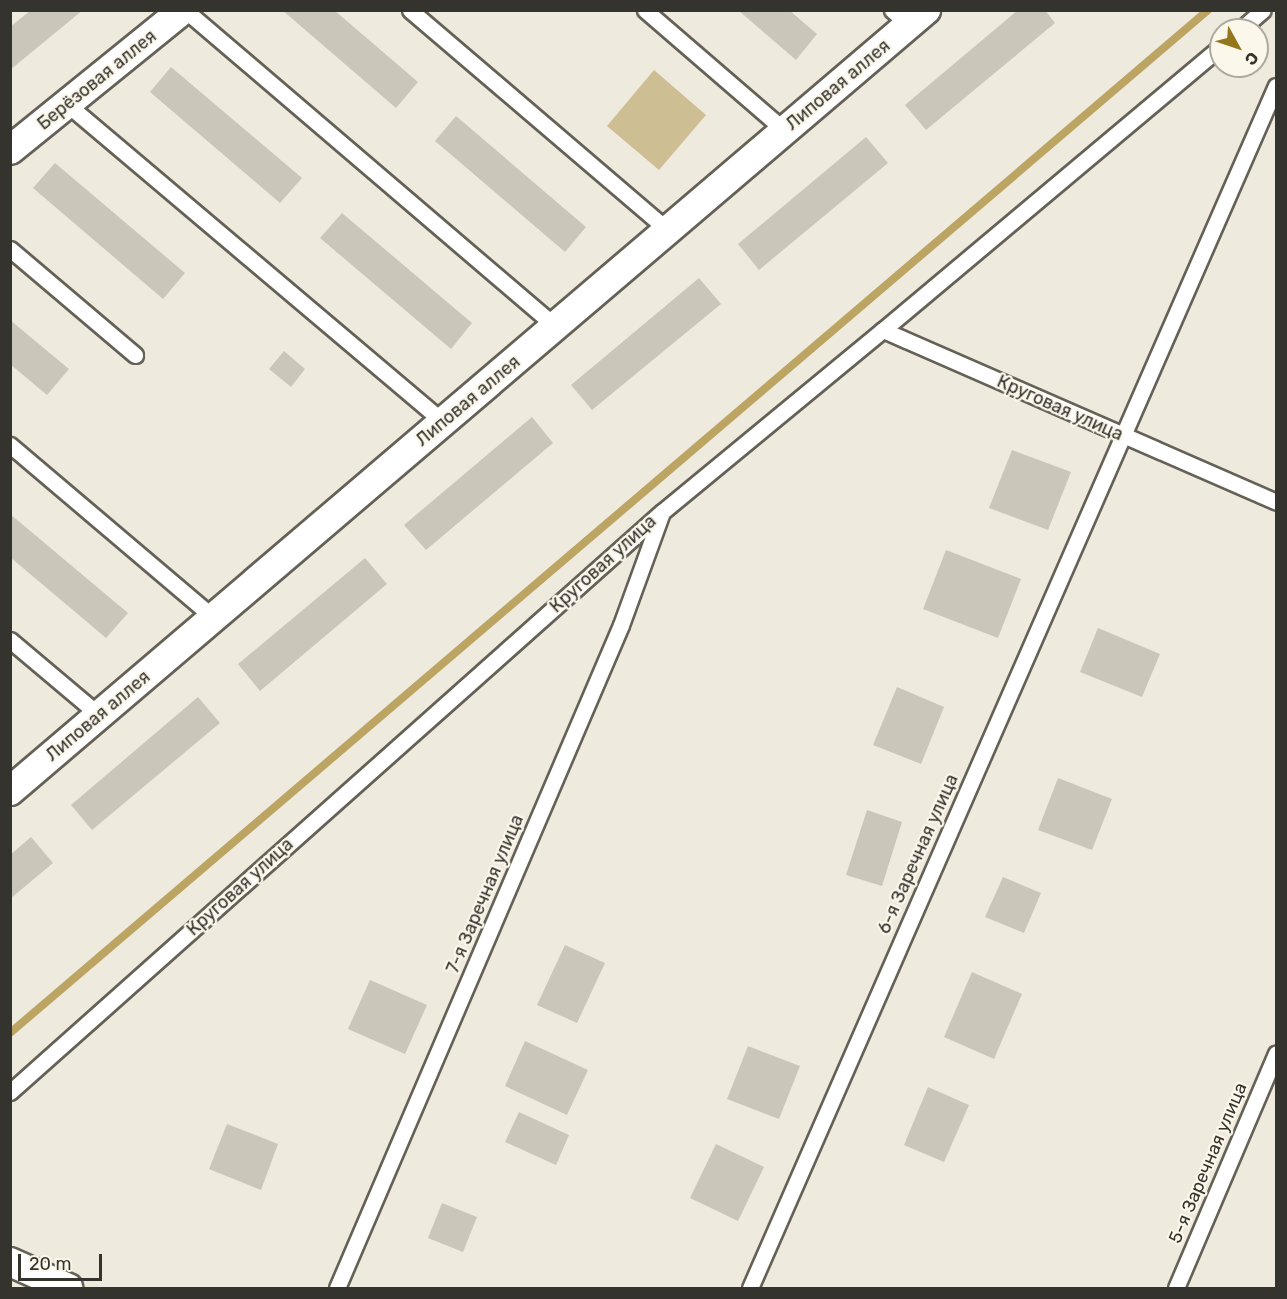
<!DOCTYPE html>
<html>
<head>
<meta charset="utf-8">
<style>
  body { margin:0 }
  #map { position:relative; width:1287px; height:1299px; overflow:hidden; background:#efeade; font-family:Rubik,sans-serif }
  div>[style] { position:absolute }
  .green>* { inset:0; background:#cebe93 }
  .stream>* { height:8px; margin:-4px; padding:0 4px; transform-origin:4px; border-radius:4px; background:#bca463 }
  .building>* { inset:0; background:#cbc6ba }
  .roads { filter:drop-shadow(2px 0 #656156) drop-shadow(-2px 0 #656156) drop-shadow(0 2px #656156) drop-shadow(0 -2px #656156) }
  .lane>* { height:15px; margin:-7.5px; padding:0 7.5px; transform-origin:7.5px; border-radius:7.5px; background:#fff }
  .street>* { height:28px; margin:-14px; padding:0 14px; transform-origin:14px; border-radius:14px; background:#fff }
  span { translate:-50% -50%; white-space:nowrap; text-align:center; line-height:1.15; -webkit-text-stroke:4.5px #fcf7eb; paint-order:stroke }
  .street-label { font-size:18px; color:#34332e }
  .frame { position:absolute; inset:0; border:12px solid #34332e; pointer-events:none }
  .north { position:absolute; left:1209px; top:18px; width:60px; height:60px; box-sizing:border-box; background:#fcf7eb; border:2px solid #aca99f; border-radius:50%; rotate:130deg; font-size:16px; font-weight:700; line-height:24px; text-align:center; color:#34332e }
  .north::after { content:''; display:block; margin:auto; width:21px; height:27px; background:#93771d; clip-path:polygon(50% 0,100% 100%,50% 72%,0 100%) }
  .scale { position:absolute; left:18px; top:1254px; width:84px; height:27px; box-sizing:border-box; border:3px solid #34332e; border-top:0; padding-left:8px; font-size:18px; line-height:21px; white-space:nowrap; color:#34332e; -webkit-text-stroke:4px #fcf7eb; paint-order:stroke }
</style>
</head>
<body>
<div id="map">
  <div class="green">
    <div style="clip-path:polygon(654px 70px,706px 115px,659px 170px,607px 126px)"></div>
  </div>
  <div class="stream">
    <div style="left:10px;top:1033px;width:1575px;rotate:-40.49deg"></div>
  </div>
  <div class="building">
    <div style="clip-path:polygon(31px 10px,83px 10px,10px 70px,10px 27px)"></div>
    <div style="clip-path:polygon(282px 10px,334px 10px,418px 82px,396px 108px)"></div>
    <div style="clip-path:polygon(738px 10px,789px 10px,817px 34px,796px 60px)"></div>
    <div style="clip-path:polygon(1018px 10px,1045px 10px,1055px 23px,926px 130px,905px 105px)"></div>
    <div style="clip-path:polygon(171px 67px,302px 178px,280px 203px,150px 92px)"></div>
    <div style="clip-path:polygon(456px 116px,586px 227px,565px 252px,435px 141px)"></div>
    <div style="clip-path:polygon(866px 137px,888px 163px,759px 270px,738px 244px)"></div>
    <div style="clip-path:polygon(55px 163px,185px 273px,163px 299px,33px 188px)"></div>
    <div style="clip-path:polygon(342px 213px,472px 323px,451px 349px,320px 238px)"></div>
    <div style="clip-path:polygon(699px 278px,721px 304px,592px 410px,571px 385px)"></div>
    <div style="clip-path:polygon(10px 320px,69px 369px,47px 395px,10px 364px)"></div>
    <div style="clip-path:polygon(284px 351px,305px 369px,291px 387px,269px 369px)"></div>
    <div style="clip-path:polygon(532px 417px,553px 443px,426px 550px,404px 525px)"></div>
    <div style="clip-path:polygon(1012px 450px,1071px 472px,1048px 530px,989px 508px)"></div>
    <div style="clip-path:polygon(10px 514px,128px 613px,106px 638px,10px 557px)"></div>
    <div style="clip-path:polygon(946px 550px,1021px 579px,998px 638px,923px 609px)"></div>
    <div style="clip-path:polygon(365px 558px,387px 584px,260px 691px,238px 664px)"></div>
    <div style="clip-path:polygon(1098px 628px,1160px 654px,1142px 697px,1080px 672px)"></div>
    <div style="clip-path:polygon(897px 687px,944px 707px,921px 764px,873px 745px)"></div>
    <div style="clip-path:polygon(198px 697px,220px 723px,92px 830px,71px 805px)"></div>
    <div style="clip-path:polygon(1058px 778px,1112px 799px,1092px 850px,1038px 830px)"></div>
    <div style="clip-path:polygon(867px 810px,902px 822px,882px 886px,846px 875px)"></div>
    <div style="clip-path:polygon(31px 837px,53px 863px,10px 899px,10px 855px)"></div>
    <div style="clip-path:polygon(1003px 877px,1041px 893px,1024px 933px,985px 917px)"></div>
    <div style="clip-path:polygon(565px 945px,605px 963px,577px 1023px,537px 1005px)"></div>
    <div style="clip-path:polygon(972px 972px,1022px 994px,994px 1059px,944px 1037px)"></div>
    <div style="clip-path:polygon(370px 980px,427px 1005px,405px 1054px,348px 1029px)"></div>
    <div style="clip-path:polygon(525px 1041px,588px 1070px,567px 1115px,505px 1086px)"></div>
    <div style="clip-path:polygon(748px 1046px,800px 1066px,779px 1119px,727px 1099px)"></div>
    <div style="clip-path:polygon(928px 1087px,969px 1105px,944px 1162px,904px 1145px)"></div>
    <div style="clip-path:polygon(519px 1112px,569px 1135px,556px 1165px,505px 1142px)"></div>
    <div style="clip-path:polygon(227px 1124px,278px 1144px,261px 1190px,209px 1169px)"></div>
    <div style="clip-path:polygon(716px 1144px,764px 1167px,738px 1221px,690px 1198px)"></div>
    <div style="clip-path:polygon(442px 1203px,477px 1217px,463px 1252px,428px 1238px)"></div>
  </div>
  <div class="roads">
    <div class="lane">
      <div style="left:185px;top:10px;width:487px;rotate:40.5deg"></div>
      <div style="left:410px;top:10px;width:339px;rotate:40.5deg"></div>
      <div style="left:645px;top:10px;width:185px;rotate:40.8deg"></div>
      <div style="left:892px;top:10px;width:23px;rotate:41deg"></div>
      <div style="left:1240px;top:30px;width:30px;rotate:-41deg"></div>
      <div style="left:67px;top:104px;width:492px;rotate:40.2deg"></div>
      <div style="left:10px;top:249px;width:164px;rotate:40.3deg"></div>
      <div style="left:883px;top:330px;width:441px;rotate:-40deg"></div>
      <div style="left:10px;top:445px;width:267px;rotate:40.3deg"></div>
      <div style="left:10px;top:640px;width:116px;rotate:40.1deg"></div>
      <div style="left:10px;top:1092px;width:873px;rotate:-41.66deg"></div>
      <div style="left:662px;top:512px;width:286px;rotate:-39.5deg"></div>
      <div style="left:883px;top:330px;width:429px;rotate:23.6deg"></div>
      <div style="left:337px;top:1288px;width:721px;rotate:-66.81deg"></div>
      <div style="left:621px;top:625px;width:117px;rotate:-70deg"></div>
      <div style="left:750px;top:1288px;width:1312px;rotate:-66.37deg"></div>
      <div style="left:1176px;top:1288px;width:255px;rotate:-66.9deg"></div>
    </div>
    <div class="street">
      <div style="left:10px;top:150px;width:223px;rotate:-39deg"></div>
      <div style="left:10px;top:791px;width:1204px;rotate:-40.45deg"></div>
      <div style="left:10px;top:1262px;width:64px;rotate:24.1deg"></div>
    </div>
  </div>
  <div class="street-label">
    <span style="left:97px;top:80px;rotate:-39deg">Берёзовая аллея</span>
    <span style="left:838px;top:85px;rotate:-40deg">Липовая аллея</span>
    <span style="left:468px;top:401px;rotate:-40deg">Липовая аллея</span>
    <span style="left:1060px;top:408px;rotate:24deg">Круговая улица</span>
    <span style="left:603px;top:564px;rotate:-42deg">Круговая улица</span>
    <span style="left:98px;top:716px;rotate:-40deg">Липовая аллея</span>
    <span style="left:918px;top:854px;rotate:-66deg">6-я Заречная улица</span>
    <span style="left:240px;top:887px;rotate:-42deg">Круговая улица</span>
    <span style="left:485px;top:894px;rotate:-67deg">7-я Заречная улица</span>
    <span style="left:1208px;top:1163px;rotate:-67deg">5-я Заречная улица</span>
  </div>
  <div class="frame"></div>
  <div class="north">С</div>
  <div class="scale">20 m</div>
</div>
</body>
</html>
